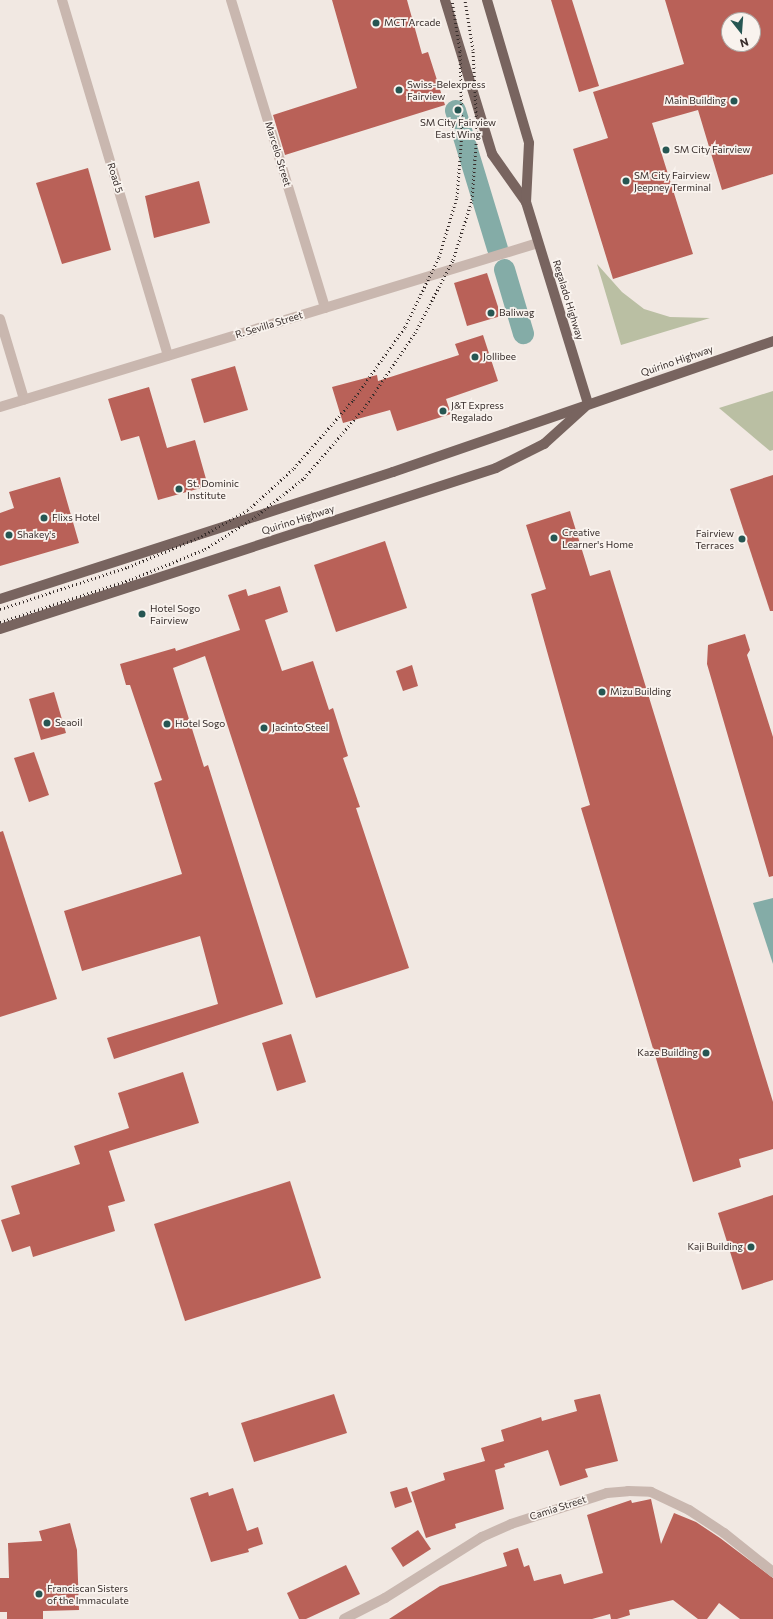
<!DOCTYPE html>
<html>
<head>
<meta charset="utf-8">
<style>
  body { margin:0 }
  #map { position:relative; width:773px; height:1619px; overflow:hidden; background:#f1e8e2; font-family:Commissioner,sans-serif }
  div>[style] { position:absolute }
  .green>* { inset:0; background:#babfa3 }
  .water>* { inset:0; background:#84aca7 }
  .canal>* { height:21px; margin:-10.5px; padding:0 10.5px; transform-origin:10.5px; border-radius:10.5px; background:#84aca7 }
  .building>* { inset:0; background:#b96158 }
  .minor>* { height:10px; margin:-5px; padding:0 5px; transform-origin:5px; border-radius:5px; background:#c9b7af }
  .primary>* { height:10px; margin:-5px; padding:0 5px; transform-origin:5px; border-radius:5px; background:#78645f }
  .rail>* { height:3px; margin-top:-1.5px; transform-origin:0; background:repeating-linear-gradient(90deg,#382e2c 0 1px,transparent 0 4px) }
  .dots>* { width:11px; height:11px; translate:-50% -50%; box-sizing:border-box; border:2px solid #f9f3ee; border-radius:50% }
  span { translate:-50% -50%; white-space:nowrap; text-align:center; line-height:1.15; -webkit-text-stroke:3.5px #f9f3ee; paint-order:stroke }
  .poi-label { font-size:10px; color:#382e2c }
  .left { translate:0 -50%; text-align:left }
  .right { translate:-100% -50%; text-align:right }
  .street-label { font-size:10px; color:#382e2c }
  .north { position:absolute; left:721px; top:12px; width:40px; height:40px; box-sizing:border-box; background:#f9f3ee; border:1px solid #aca4a0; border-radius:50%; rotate:163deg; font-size:11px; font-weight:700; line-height:16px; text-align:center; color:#382e2c }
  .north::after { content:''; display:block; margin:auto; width:14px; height:18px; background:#265652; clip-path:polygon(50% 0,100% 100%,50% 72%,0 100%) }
</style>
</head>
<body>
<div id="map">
  <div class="green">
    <div style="clip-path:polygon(597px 264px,622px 292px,644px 309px,670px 317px,710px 318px,621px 345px)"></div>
    <div style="clip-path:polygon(773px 391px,773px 450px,770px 451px,719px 408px)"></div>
  </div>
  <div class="water">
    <div style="clip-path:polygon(773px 898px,773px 964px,753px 903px)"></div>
  </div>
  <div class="canal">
    <div style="left:455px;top:110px;width:144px;rotate:73.1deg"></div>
    <div style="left:504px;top:269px;width:67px;rotate:73.5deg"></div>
  </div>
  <div class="building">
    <div style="clip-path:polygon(332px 0,407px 0,422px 54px,428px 52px,445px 105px,285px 155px,273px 115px,357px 88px)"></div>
    <div style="clip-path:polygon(551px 0,572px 0,599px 86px,579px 92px)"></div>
    <div style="clip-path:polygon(evenodd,665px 0,773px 0,773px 174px,722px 190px,698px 110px,652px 123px,693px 254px,613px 279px,573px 149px,608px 138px,593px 92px,684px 64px,665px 0,729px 20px,753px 20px,753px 44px,729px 44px,729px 20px)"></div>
    <div style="clip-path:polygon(88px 168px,111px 250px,62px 264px,36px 183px)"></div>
    <div style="clip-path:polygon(199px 181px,210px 223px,154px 238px,145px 196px)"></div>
    <div style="clip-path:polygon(487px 273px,501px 316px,467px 326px,454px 283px)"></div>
    <div style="clip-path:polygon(483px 335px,498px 381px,446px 399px,451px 414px,397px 431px,390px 410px,343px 423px,332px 387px,377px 375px,378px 381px,459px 355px,455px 344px)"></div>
    <div style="clip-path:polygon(235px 366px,248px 410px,204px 423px,191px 379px)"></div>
    <div style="clip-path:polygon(149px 387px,167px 448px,195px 440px,208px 486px,158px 500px,139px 436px,121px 441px,108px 399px)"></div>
    <div style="clip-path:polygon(773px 475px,773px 611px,770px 611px,730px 489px)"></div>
    <div style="clip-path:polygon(60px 477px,79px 543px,0 566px,0 513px,14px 508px,9px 492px)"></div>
    <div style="clip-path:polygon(570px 511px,590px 576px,610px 570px,773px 1102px,773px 1149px,739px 1159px,741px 1167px,693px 1182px,581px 808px,590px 805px,531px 594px,546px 589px,526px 525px)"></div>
    <div style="clip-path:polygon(385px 541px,407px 608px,336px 632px,314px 565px)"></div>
    <div style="clip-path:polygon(280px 586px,288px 612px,265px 620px,282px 671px,313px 661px,329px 710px,333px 708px,348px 756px,343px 758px,360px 807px,356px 808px,409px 968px,316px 998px,205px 656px,173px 668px,204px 767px,208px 765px,283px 1004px,114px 1059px,107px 1038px,218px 1004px,200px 936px,82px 971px,64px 911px,182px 874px,154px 783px,162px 780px,130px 685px,126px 685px,120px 664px,175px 648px,176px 651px,240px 630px,228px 595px,246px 589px,248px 596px)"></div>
    <div style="clip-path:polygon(745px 634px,750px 650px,747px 655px,773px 737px,773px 876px,769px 877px,707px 664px,708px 645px)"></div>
    <div style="clip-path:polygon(412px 665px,418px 686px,403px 691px,396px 671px)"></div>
    <div style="clip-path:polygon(54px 692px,66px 733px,41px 740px,29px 699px)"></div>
    <div style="clip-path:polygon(34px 752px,49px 795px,29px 802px,14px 758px)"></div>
    <div style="clip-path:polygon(3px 831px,57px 999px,0 1017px,0 832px)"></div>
    <div style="clip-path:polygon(291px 1034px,306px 1082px,277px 1091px,262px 1043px)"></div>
    <div style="clip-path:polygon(183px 1072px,199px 1123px,109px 1151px,125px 1201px,108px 1206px,115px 1231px,33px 1257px,30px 1246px,12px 1252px,1px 1220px,20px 1214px,11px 1186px,80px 1164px,74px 1146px,129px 1128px,118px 1093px)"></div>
    <div style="clip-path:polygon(290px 1181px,321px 1278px,185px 1321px,154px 1224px)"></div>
    <div style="clip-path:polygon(773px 1195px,773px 1280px,742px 1290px,718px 1213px)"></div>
    <div style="clip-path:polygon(334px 1394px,347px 1433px,254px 1462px,241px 1423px)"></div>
    <div style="clip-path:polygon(600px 1394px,618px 1461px,585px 1469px,588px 1477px,560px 1486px,548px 1450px,504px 1464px,505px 1467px,495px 1470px,504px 1509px,455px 1524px,456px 1528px,426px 1538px,411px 1492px,445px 1480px,443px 1473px,485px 1461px,481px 1448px,504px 1441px,501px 1430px,541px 1417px,542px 1421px,577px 1411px,574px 1400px)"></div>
    <div style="clip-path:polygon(407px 1487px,412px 1502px,395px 1508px,390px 1492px)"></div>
    <div style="clip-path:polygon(233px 1488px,247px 1531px,258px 1527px,263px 1544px,248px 1549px,249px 1552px,211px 1562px,190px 1498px,208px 1492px,209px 1496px)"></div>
    <div style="clip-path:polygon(651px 1499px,661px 1544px,674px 1513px,696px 1522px,720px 1538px,773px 1578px,773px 1619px,740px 1619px,719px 1603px,707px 1619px,698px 1619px,673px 1600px,629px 1610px,630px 1615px,617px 1619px,611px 1619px,610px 1614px,592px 1619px,389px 1619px,440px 1586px,507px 1566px,503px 1553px,518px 1548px,524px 1567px,529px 1565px,534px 1581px,561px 1574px,564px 1584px,603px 1573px,587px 1515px,631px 1500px,632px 1503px)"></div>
    <div style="clip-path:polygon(70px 1523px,77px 1550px,79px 1610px,43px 1611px,43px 1619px,7px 1619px,7px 1612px,0 1612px,0 1578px,9px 1578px,8px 1543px,42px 1541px,39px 1531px)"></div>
    <div style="clip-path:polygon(418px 1530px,431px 1549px,403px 1567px,391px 1548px)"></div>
    <div style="clip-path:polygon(346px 1565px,360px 1594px,306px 1619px,299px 1619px,287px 1593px)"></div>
  </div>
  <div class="minor">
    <div style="left:62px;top:0;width:371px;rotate:73.4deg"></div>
    <div style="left:231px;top:0;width:322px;rotate:73deg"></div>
    <div style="left:0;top:319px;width:84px;rotate:73.3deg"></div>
    <div style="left:0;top:407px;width:562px;rotate:-16.95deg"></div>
    <div style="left:344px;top:1619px;width:46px;rotate:-27.1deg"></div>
    <div style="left:385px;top:1598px;width:115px;rotate:-32.2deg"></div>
    <div style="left:482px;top:1537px;width:32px;rotate:-24deg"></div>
    <div style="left:511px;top:1524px;width:101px;rotate:-17.9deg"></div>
    <div style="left:607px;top:1493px;width:21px;rotate:-5deg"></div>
    <div style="left:628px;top:1491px;width:23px;rotate:2deg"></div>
    <div style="left:651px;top:1492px;width:42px;rotate:25.3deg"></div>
    <div style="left:689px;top:1510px;width:42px;rotate:33.3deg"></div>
    <div style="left:724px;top:1533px;width:63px;rotate:38.5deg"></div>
  </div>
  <div class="primary">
    <div style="left:445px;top:0;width:161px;rotate:73deg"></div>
    <div style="left:492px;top:154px;width:59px;rotate:54.7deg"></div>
    <div style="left:526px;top:202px;width:211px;rotate:72.9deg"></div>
    <div style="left:487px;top:0;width:149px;rotate:73.6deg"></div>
    <div style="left:529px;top:143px;width:59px;rotate:92.9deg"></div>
    <div style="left:0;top:599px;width:413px;rotate:-17.9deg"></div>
    <div style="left:393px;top:472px;width:402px;rotate:-19deg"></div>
    <div style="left:0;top:629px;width:521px;rotate:-17.98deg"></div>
    <div style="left:496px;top:468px;width:54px;rotate:-26.6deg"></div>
    <div style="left:544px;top:444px;width:55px;rotate:-42.1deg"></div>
  </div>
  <div class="rail">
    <div style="left:0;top:609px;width:135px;rotate:-18.2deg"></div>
    <div style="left:128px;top:567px;width:76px;rotate:-22.5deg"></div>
    <div style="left:198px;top:538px;width:57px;rotate:-29.2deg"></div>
    <div style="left:248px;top:510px;width:62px;rotate:-42.4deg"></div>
    <div style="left:294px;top:468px;width:90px;rotate:-49.1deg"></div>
    <div style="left:353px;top:400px;width:90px;rotate:-54.5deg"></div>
    <div style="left:405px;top:327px;width:78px;rotate:-64.1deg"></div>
    <div style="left:439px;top:257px;width:63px;rotate:-73.3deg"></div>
    <div style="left:457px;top:197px;width:65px;rotate:-85.6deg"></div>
    <div style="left:462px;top:132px;width:81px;rotate:-91.4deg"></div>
    <div style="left:460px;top:51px;width:52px;rotate:-98.9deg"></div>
    <div style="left:0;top:622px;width:139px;rotate:-18deg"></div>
    <div style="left:132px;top:579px;width:79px;rotate:-22.3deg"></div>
    <div style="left:205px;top:549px;width:59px;rotate:-32.6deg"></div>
    <div style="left:255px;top:517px;width:63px;rotate:-38.5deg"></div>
    <div style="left:304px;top:478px;width:92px;rotate:-49.4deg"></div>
    <div style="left:364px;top:408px;width:91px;rotate:-55.8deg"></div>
    <div style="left:415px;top:333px;width:82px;rotate:-62.5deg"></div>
    <div style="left:453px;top:260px;width:63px;rotate:-72.4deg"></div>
    <div style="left:472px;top:200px;width:68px;rotate:-85.8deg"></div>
    <div style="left:477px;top:132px;width:82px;rotate:-92.8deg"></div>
    <div style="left:473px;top:50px;width:51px;rotate:-99.1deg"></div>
  </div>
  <div class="dots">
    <div style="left:376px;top:23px;background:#265652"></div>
    <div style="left:399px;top:90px;background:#265652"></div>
    <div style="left:734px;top:101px;background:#265652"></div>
    <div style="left:458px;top:110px;background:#265652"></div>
    <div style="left:666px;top:150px;background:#265652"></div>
    <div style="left:626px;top:181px;background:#265652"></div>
    <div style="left:491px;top:313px;background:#265652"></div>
    <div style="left:475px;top:357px;background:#265652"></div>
    <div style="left:443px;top:411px;background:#265652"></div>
    <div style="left:179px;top:489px;background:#265652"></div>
    <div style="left:44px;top:518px;background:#265652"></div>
    <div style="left:9px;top:535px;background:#265652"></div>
    <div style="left:554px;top:538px;background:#265652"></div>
    <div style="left:742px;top:539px;background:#265652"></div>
    <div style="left:142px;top:614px;background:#265652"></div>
    <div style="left:602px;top:692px;background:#265652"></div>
    <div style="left:47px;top:723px;background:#265652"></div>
    <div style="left:167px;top:724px;background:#265652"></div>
    <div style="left:264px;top:728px;background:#265652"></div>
    <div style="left:706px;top:1053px;background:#265652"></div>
    <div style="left:751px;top:1247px;background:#265652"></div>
    <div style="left:39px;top:1594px;background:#265652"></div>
  </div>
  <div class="poi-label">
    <span class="left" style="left:384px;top:23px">MCT Arcade</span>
    <span class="left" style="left:407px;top:90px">Swiss-Belexpress<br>Fairview</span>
    <span class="right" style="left:726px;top:101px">Main Building</span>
    <span style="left:458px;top:128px">SM City Fairview<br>East Wing</span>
    <span class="left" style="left:674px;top:150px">SM City Fairview</span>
    <span class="left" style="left:634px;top:181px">SM City Fairview<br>Jeepney Terminal</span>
    <span class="left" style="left:499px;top:313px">Baliwag</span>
    <span class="left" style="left:483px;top:357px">Jollibee</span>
    <span class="left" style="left:451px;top:411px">J&amp;T Express<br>Regalado</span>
    <span class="left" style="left:187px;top:489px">St. Dominic<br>Institute</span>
    <span class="left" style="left:52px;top:518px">Flixs Hotel</span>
    <span class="left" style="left:562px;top:538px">Creative<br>Learner's Home</span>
    <span class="right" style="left:734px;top:539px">Fairview<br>Terraces</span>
    <span class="left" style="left:17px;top:535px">Shakey's</span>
    <span class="left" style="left:150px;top:614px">Hotel Sogo<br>Fairview</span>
    <span class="left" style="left:610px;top:692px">Mizu Building</span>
    <span class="left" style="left:55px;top:723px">Seaoil</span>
    <span class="left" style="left:175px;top:724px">Hotel Sogo</span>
    <span class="left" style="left:272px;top:728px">Jacinto Steel</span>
    <span class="right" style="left:698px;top:1053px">Kaze Building</span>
    <span class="right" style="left:743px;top:1247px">Kaji Building</span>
    <span class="left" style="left:47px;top:1594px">Franciscan Sisters<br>of the Immaculate</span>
  </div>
  <div class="street-label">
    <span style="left:278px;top:154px;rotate:73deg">Marcelo Street</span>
    <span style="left:115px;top:178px;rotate:73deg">Road 5</span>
    <span style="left:568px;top:300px;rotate:73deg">Regalado Highway</span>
    <span style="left:269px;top:325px;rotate:-17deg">R. Sevilla Street</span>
    <span style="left:677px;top:361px;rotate:-19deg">Quirino Highway</span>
    <span style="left:298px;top:520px;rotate:-18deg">Quirino Highway</span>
    <span style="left:558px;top:1508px;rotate:-18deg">Camia Street</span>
  </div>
  <div class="north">N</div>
</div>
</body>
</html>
